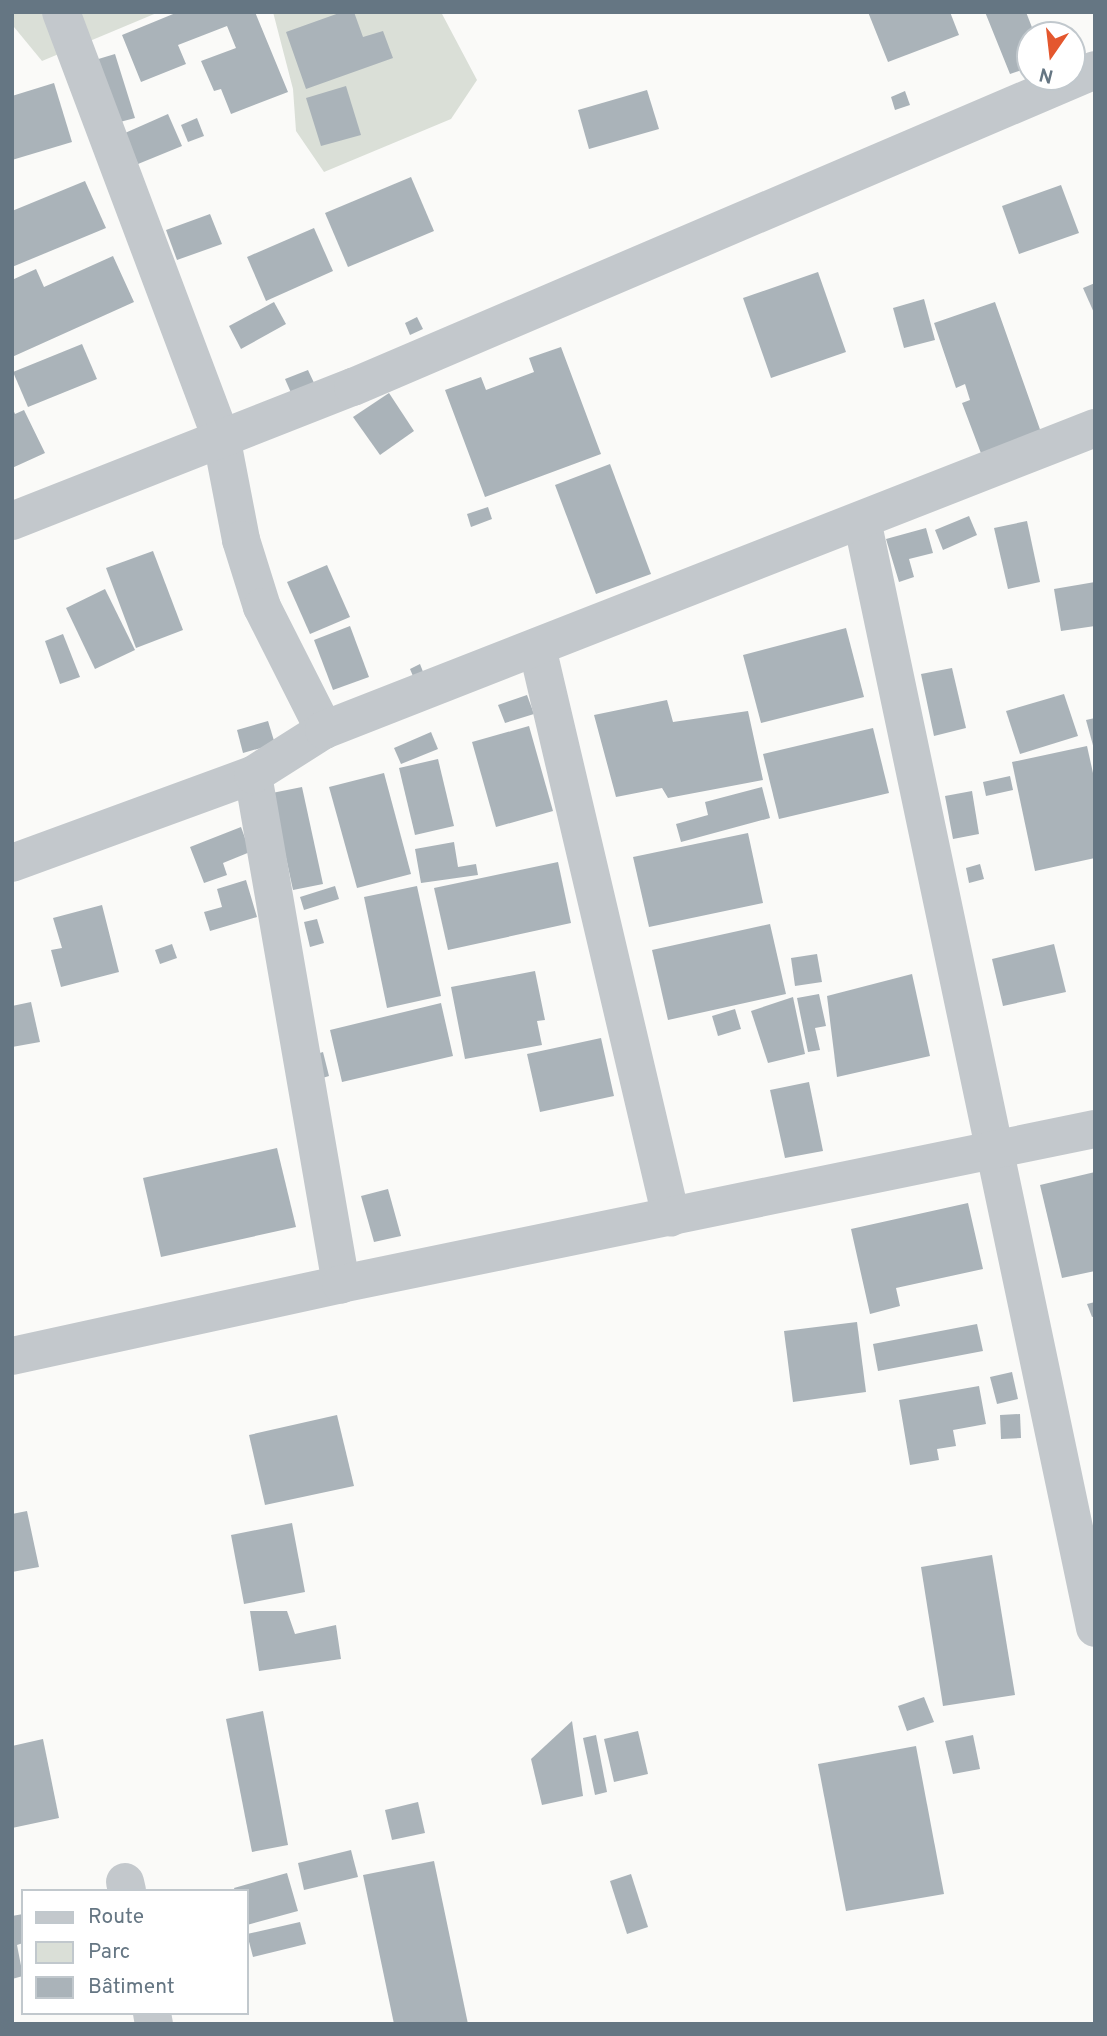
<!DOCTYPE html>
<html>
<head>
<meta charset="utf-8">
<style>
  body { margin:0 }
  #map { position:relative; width:1107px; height:2036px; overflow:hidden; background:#fafaf8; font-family:Overpass,sans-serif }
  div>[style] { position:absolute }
  .green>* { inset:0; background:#dadfd7 }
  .building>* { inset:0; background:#aab3b9 }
  .street>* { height:38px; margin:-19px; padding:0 19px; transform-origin:19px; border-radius:19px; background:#c3c8cc }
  span { translate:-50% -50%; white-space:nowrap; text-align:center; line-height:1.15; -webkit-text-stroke:7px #fff; paint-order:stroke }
  .frame { position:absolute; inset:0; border:14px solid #657683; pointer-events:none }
  .legend { position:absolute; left:21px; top:1889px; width:228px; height:126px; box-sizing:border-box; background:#fff; border:2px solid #c1c8cd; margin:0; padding:9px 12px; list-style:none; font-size:21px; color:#657683 }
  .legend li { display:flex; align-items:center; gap:14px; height:35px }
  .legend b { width:35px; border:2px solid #c1c8cd }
  .north { position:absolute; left:1016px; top:21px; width:70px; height:70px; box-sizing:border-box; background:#fff; border:2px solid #c1c8cd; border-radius:50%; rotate:194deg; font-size:19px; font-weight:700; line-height:28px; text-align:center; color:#657683 }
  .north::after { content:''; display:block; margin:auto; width:24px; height:32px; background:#e4572e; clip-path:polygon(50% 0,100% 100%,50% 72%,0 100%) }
</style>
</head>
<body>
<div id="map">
  <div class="green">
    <div style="clip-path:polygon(12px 12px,159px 12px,42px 61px,14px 27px)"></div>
    <div style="clip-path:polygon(273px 12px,441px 12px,477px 80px,451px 119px,324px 172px,296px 131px,293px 89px)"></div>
  </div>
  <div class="building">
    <div style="clip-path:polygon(178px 12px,255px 12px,288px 92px,231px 114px,221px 89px,214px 91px,201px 61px,236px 48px,227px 26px,178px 45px,186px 64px,141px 82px,122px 35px)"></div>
    <div style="clip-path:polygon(342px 12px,354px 12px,363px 37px,383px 31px,393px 58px,306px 89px,286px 32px)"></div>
    <div style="clip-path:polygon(868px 12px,950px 12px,959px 35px,888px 62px)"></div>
    <div style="clip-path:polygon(985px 12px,1026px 12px,1035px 35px,1030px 35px,1030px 67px,1010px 74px)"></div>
    <div style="clip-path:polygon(115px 54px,135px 118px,105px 126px,85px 63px)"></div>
    <div style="clip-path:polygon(54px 83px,72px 142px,12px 160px,12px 96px)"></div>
    <div style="clip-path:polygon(346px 86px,361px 135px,321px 146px,306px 98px)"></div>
    <div style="clip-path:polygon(647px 90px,659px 129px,589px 149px,578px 110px)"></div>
    <div style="clip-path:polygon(905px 91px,910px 105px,895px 110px,891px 97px)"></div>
    <div style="clip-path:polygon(168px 114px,182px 146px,138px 164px,125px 133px)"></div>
    <div style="clip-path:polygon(197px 118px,204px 136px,188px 142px,181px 125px)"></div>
    <div style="clip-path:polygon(411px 177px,434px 231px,348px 267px,325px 213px)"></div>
    <div style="clip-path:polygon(85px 181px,106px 228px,12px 267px,12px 211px)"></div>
    <div style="clip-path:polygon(1061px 185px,1079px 233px,1019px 254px,1002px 206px)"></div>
    <div style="clip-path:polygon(210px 214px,222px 244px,177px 260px,166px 230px)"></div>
    <div style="clip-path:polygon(314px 228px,333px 271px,266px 301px,247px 257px)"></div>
    <div style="clip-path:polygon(113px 256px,134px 302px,12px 357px,12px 280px,36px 269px,44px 287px)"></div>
    <div style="clip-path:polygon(818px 272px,846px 352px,771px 378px,743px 298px)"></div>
    <div style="clip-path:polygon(1095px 283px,1095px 315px,1083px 288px)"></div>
    <div style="clip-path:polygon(924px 299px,935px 340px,904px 348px,893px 308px)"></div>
    <div style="clip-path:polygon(274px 302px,286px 324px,241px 349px,229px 326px)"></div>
    <div style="clip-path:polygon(995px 302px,1042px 435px,982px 456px,962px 403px,970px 400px,965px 384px,956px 388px,934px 323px)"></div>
    <div style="clip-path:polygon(417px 317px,423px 329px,410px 335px,405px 323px)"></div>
    <div style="clip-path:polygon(82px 344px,97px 379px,28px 407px,13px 372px)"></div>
    <div style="clip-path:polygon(561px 347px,601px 454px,485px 497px,445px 390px,481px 377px,486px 390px,534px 372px,529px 358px)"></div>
    <div style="clip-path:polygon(308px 370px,315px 385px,292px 395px,285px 379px)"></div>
    <div style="clip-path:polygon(389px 393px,414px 431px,380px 455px,353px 417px)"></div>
    <div style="clip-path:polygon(12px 407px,15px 414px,24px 410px,45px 453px,12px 468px)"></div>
    <div style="clip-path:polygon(610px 464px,651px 574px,596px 594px,555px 485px)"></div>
    <div style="clip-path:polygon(488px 507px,492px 519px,471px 527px,467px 514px)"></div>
    <div style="clip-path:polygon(969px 516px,977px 535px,943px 550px,935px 530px)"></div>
    <div style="clip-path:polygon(1027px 521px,1040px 582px,1008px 589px,994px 528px)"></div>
    <div style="clip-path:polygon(926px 528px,933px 553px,909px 559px,914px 577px,899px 582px,886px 539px)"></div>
    <div style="clip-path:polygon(153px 551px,183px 630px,136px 648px,106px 568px)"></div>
    <div style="clip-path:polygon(327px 565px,350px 617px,310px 634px,287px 582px)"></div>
    <div style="clip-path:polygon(1095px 582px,1095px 626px,1061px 631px,1054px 589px)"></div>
    <div style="clip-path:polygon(105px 589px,135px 650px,95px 669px,66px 608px)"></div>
    <div style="clip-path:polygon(350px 626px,369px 677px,333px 690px,314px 640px)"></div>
    <div style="clip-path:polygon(846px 628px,864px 697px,761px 723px,743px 655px)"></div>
    <div style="clip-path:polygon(63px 634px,80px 677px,60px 684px,45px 641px)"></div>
    <div style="clip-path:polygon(420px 664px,425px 677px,415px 681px,410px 669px)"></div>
    <div style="clip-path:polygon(952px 668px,966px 728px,934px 736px,921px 674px)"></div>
    <div style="clip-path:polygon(1064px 694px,1078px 736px,1020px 754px,1006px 711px)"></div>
    <div style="clip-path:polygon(527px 695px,534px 714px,505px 723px,498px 705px)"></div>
    <div style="clip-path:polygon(667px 700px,673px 722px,748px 711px,763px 780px,668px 798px,662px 788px,616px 797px,594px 715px)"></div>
    <div style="clip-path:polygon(1095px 718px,1095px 749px,1094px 749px,1086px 720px)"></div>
    <div style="clip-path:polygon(268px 721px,275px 744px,243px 753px,237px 730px)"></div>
    <div style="clip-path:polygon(529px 726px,553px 811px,496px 827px,472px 742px)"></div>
    <div style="clip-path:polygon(873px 728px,889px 793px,779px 819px,763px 754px)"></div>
    <div style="clip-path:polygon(431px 732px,438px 749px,401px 764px,394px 748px)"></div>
    <div style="clip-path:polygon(1087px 746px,1095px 782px,1095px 858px,1035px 871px,1012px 762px)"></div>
    <div style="clip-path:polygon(438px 759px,454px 826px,415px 835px,399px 768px)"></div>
    <div style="clip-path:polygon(384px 773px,411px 874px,357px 888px,329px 787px)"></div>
    <div style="clip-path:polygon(1010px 776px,1013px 790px,986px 796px,983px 782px)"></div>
    <div style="clip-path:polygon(302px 787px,323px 884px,293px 890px,272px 793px)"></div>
    <div style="clip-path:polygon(762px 787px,770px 818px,681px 842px,676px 824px,708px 815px,705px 802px)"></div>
    <div style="clip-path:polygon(972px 791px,979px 834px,953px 839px,945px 796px)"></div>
    <div style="clip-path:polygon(241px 827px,250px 852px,223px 863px,227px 875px,204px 883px,190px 847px)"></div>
    <div style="clip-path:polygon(748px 833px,763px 903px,649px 927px,633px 857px)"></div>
    <div style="clip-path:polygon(454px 842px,458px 867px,476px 864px,478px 875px,421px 883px,415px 849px)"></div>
    <div style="clip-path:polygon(558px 862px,571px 923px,448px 950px,434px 888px)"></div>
    <div style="clip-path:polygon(980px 864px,984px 879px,969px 883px,966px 868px)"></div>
    <div style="clip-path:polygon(246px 880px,257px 917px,210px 931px,204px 912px,222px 907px,217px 889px)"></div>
    <div style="clip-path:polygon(335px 886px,339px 899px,304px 910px,300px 897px)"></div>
    <div style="clip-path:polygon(417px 886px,441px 996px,387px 1008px,364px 897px)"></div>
    <div style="clip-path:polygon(102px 905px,119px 972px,61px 987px,51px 950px,62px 948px,53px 918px)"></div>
    <div style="clip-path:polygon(317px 919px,324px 943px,310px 947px,304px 922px)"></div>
    <div style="clip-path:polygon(770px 924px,786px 994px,668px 1020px,652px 950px)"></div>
    <div style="clip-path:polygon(172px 944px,177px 958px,160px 964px,155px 950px)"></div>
    <div style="clip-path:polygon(1054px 944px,1066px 992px,1003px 1006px,992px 959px)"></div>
    <div style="clip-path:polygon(817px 954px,822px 982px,795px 986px,791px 958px)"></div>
    <div style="clip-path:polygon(535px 971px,545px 1020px,537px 1021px,542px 1045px,465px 1059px,451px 987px)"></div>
    <div style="clip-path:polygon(912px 974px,930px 1056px,837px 1077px,827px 996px)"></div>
    <div style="clip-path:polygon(819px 994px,826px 1026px,815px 1028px,820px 1050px,808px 1052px,797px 998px)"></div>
    <div style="clip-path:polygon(793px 997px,805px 1054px,768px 1063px,751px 1011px)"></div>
    <div style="clip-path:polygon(31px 1002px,40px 1042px,12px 1047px,12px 1006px)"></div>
    <div style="clip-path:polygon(441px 1003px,453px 1056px,342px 1082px,330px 1030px)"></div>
    <div style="clip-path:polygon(735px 1009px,741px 1029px,718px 1036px,712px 1016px)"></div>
    <div style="clip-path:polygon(601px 1038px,614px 1096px,540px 1112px,527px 1054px)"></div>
    <div style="clip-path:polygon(323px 1052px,329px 1076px,316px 1080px,310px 1056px)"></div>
    <div style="clip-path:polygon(809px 1082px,823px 1151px,785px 1158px,770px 1090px)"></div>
    <div style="clip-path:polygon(277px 1148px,296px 1227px,161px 1257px,143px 1178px)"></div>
    <div style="clip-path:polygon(1095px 1172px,1095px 1271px,1062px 1278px,1040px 1185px)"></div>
    <div style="clip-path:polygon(388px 1189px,401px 1236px,374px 1242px,361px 1196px)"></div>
    <div style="clip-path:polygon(968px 1203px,983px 1269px,896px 1288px,900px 1306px,870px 1314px,851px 1229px)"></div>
    <div style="clip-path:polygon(1095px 1302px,1095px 1316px,1092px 1317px,1087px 1304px)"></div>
    <div style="clip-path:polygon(857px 1322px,866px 1392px,793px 1402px,784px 1331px)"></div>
    <div style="clip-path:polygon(977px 1324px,983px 1351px,878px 1371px,873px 1344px)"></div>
    <div style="clip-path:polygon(1012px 1372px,1018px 1399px,997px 1404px,990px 1377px)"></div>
    <div style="clip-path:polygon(979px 1386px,986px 1424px,953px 1430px,956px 1446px,937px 1449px,939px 1460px,910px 1465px,899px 1400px)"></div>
    <div style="clip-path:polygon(1020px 1414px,1021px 1438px,1001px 1439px,1000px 1415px)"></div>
    <div style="clip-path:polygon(337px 1415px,354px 1486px,265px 1505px,249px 1435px)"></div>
    <div style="clip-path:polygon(27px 1511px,39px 1567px,12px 1572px,12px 1514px)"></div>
    <div style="clip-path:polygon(292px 1523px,305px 1592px,244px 1604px,231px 1535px)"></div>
    <div style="clip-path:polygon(992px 1555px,1015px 1695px,943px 1706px,921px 1567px)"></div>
    <div style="clip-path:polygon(250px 1611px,287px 1611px,295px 1634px,336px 1625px,341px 1659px,259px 1671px)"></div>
    <div style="clip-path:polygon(924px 1697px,934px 1722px,907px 1731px,898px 1706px)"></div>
    <div style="clip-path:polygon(263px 1711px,288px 1845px,252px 1852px,226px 1719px)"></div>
    <div style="clip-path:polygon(572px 1721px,583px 1796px,542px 1805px,531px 1759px)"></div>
    <div style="clip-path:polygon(638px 1731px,648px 1774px,614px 1782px,604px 1739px)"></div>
    <div style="clip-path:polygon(596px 1735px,607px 1792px,595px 1795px,583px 1738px)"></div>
    <div style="clip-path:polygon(973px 1735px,980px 1769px,953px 1774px,945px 1741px)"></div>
    <div style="clip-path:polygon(43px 1739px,59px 1818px,12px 1828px,12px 1746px)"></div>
    <div style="clip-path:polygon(916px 1746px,944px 1894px,846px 1911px,818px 1764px)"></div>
    <div style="clip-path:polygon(418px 1802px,425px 1833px,392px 1840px,385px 1810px)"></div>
    <div style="clip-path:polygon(351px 1850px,358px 1877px,304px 1890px,298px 1863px)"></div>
    <div style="clip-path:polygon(434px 1861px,468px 2024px,394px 2024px,363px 1875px)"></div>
    <div style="clip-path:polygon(287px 1873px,298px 1911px,247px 1925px,247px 1891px,235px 1891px,234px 1888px)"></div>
    <div style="clip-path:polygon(631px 1874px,648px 1927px,627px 1934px,610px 1881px)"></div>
    <div style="clip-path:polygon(23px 1914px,23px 1943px,17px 1945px,23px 1976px,12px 1979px,12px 1916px)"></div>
    <div style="clip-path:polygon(300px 1922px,306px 1944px,253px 1957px,247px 1934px)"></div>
  </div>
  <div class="street">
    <div style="left:61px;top:12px;width:458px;rotate:69.4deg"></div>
    <div style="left:222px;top:441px;width:101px;rotate:79.1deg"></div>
    <div style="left:241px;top:540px;width:70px;rotate:72.6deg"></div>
    <div style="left:262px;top:607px;width:138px;rotate:63.2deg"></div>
    <div style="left:862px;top:520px;width:1132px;rotate:78.12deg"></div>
    <div style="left:12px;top:521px;width:366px;rotate:-21.5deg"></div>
    <div style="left:353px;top:387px;width:807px;rotate:-23.13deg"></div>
    <div style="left:537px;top:647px;width:586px;rotate:76.77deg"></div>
    <div style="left:253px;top:775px;width:517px;rotate:80.19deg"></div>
    <div style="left:12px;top:863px;width:257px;rotate:-20.1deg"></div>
    <div style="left:253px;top:775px;width:84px;rotate:-32.4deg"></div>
    <div style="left:324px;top:730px;width:828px;rotate:-21.39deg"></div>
    <div style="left:12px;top:1356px;width:337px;rotate:-12.3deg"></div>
    <div style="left:341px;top:1284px;width:770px;rotate:-11.62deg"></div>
    <div style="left:125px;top:1882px;width:9px;rotate:77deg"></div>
    <div style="left:152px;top:2013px;width:11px;rotate:80deg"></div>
  </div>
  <div class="frame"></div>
  <ul class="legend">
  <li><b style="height:9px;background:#c3c8cc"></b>Route</li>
  <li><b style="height:19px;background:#dadfd7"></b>Parc</li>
  <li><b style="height:19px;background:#aab3b9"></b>Bâtiment</li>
  </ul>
  <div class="north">N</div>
</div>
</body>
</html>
